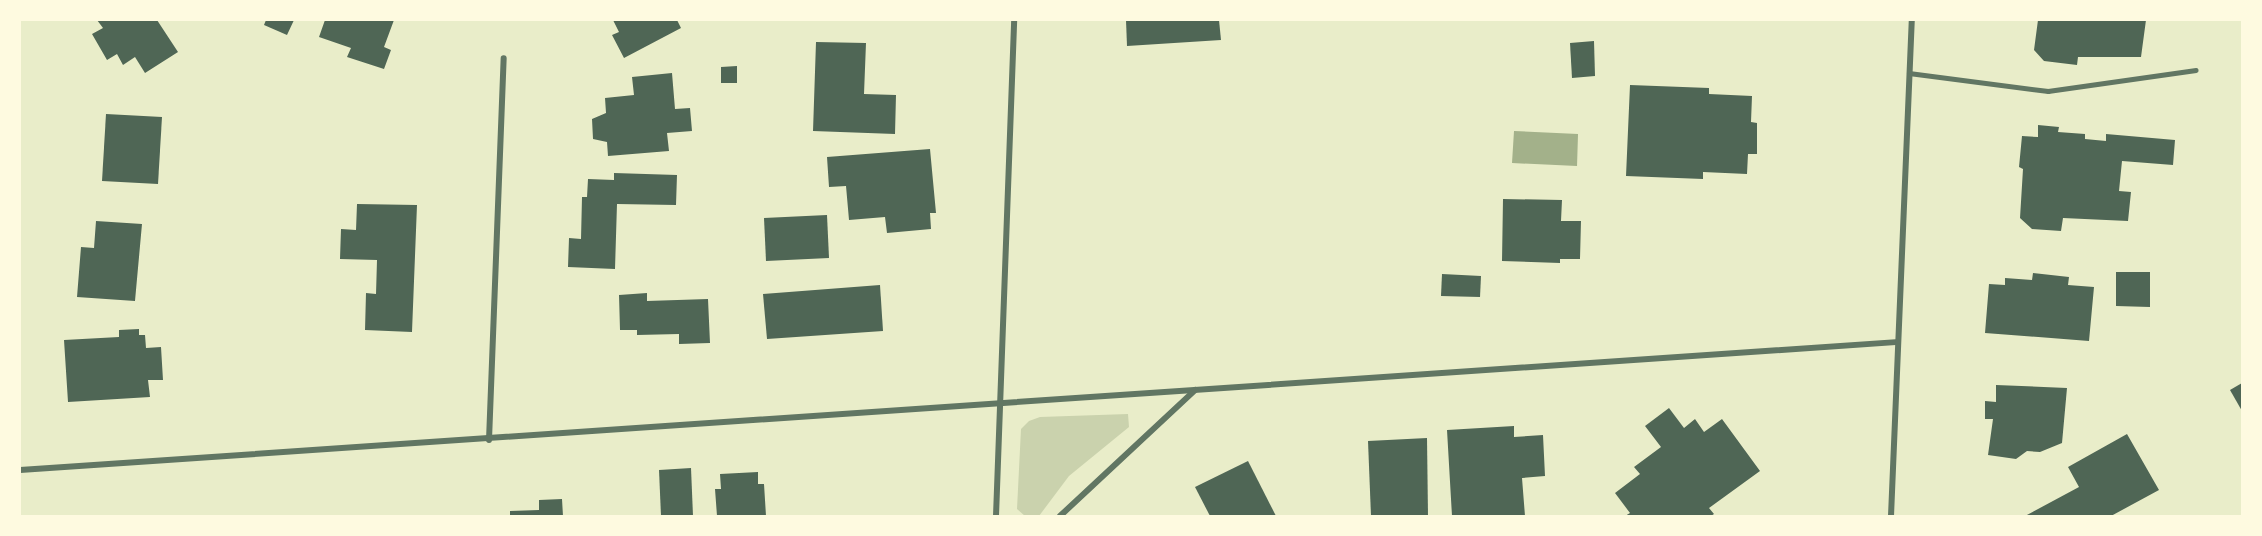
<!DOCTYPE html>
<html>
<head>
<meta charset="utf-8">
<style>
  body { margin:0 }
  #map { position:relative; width:2262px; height:536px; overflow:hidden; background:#e9edc9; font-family:"IBM Plex Sans",sans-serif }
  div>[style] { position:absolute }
  .green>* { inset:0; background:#cad2ad }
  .water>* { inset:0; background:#a3b18a }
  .building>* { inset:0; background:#4f6655 }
  .service>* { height:4.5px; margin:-2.25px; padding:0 2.25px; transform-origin:2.25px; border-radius:2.25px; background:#617663 }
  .minor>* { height:6px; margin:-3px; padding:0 3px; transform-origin:3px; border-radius:3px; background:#617663 }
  span { translate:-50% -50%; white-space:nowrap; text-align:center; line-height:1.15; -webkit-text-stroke:4.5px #fefae0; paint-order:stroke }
  .frame { position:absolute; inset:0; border:21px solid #fefae0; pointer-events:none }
</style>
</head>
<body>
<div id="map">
  <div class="green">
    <div style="clip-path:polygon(1128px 414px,1129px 427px,1069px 476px,1039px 516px,1025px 516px,1017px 509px,1021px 429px,1029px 421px,1040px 417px)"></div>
  </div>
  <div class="water">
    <div style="clip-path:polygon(1514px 131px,1578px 134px,1577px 166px,1512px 163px)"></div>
  </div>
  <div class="building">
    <div style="clip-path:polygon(97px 20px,157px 20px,178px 52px,145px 73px,135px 57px,123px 65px,117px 54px,107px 60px,92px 34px,103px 28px)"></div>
    <div style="clip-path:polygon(266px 20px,294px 20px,287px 35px,264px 25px)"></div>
    <div style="clip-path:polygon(325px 20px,394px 20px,384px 47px,391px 50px,384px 69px,347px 57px,351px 48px,319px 37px)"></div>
    <div style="clip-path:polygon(613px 20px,677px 20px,681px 28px,624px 58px,612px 35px,619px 32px)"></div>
    <div style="clip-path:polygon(1126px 20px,1219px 20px,1221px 40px,1127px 46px)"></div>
    <div style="clip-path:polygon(2038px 20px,2146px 20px,2141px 57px,2078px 57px,2077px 65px,2044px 61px,2034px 50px)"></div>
    <div style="clip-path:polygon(1594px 41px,1595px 76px,1572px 78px,1570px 43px)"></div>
    <div style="clip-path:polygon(816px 42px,866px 43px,864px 94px,896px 95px,895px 134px,813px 131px)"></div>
    <div style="clip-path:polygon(737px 66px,737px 83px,721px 83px,721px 67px)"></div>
    <div style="clip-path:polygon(672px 73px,675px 109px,690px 108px,692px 131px,667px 133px,669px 151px,608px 156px,607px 142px,593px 139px,592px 119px,606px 113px,605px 98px,634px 95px,632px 77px)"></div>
    <div style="clip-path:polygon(1630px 85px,1709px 88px,1709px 94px,1752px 96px,1751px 122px,1757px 123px,1757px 154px,1748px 154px,1747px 174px,1703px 172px,1703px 179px,1626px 176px)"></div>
    <div style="clip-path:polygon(106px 114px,162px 117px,158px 184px,102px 181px)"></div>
    <div style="clip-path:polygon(2038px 125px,2059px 127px,2058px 132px,2085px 134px,2085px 139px,2106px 141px,2106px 134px,2175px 140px,2173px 165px,2122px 161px,2119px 191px,2131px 192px,2128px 221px,2063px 218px,2061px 231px,2032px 229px,2020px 218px,2023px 169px,2019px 167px,2022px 136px,2038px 137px)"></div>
    <div style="clip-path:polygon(930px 149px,936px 213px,930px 213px,931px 229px,887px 233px,885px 217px,849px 220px,846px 186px,829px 187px,827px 157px)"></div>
    <div style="clip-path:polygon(614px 173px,677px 175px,676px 205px,617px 204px,615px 269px,568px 267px,569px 238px,581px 239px,582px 197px,587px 197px,588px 179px,614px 180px)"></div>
    <div style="clip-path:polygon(1503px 199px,1562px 200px,1561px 221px,1581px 221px,1580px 259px,1560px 259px,1560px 263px,1502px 261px)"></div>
    <div style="clip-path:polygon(357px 204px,417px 205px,412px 332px,365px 330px,366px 293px,376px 294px,377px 260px,340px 259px,341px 229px,356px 230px)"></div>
    <div style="clip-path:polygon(827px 215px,829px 258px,766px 261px,764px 218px)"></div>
    <div style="clip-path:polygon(96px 221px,142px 224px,135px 301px,77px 297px,81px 247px,94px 248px)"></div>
    <div style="clip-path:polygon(2116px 272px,2150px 272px,2150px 307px,2116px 306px)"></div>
    <div style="clip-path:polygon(2033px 273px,2069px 277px,2068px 285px,2094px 287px,2089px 341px,1985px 333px,1989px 284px,2005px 285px,2005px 278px,2032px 280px)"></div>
    <div style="clip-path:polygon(1442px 274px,1481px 276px,1480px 297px,1441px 296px)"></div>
    <div style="clip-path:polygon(880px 285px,883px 331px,767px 339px,763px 294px)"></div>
    <div style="clip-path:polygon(647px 293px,647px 301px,708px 299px,710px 343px,679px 344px,679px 334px,637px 335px,637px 330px,620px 330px,619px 295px)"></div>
    <div style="clip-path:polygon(139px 329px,139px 335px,145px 335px,146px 348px,161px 347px,163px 380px,148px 380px,150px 397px,68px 402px,64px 340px,119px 337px,119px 330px)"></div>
    <div style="clip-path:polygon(2242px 383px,2242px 411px,2230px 390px)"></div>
    <div style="clip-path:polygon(1996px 385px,2067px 388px,2062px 443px,2040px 452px,2027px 451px,2016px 459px,1988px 455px,1993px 419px,1985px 419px,1985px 401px,1996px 402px)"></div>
    <div style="clip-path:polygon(1669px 408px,1684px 428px,1695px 419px,1704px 432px,1722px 419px,1760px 471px,1709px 508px,1714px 514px,1711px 516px,1625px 516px,1630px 513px,1615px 493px,1640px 474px,1634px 467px,1661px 447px,1645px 426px)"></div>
    <div style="clip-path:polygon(1514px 426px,1514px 437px,1543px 435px,1545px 476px,1522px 478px,1525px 516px,1452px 516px,1447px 430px)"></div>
    <div style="clip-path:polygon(2127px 434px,2159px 490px,2111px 516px,2025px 516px,2079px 487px,2068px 467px)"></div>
    <div style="clip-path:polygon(1427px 438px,1428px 516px,1371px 516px,1368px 441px)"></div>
    <div style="clip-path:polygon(1248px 461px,1276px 516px,1210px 516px,1195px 487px)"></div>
    <div style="clip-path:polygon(691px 468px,693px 516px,661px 516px,659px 470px)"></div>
    <div style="clip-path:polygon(758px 472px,758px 484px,764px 484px,766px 516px,717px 516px,715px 489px,721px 489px,720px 474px)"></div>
    <div style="clip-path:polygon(562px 499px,563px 516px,510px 516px,510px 511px,539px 510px,539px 500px)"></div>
  </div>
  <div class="service">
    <div style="left:1909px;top:73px;width:140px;rotate:7.4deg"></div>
    <div style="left:2048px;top:91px;width:149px;rotate:-8.1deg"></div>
  </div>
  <div class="minor">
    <div style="left:489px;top:440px;width:382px;rotate:-87.8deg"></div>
    <div style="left:20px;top:470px;width:1880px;rotate:-3.9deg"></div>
    <div style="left:996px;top:516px;width:496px;rotate:-87.9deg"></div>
    <div style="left:1060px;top:516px;width:185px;rotate:-43deg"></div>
    <div style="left:1891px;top:516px;width:496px;rotate:-87.6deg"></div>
  </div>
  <div class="frame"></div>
</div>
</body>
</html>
